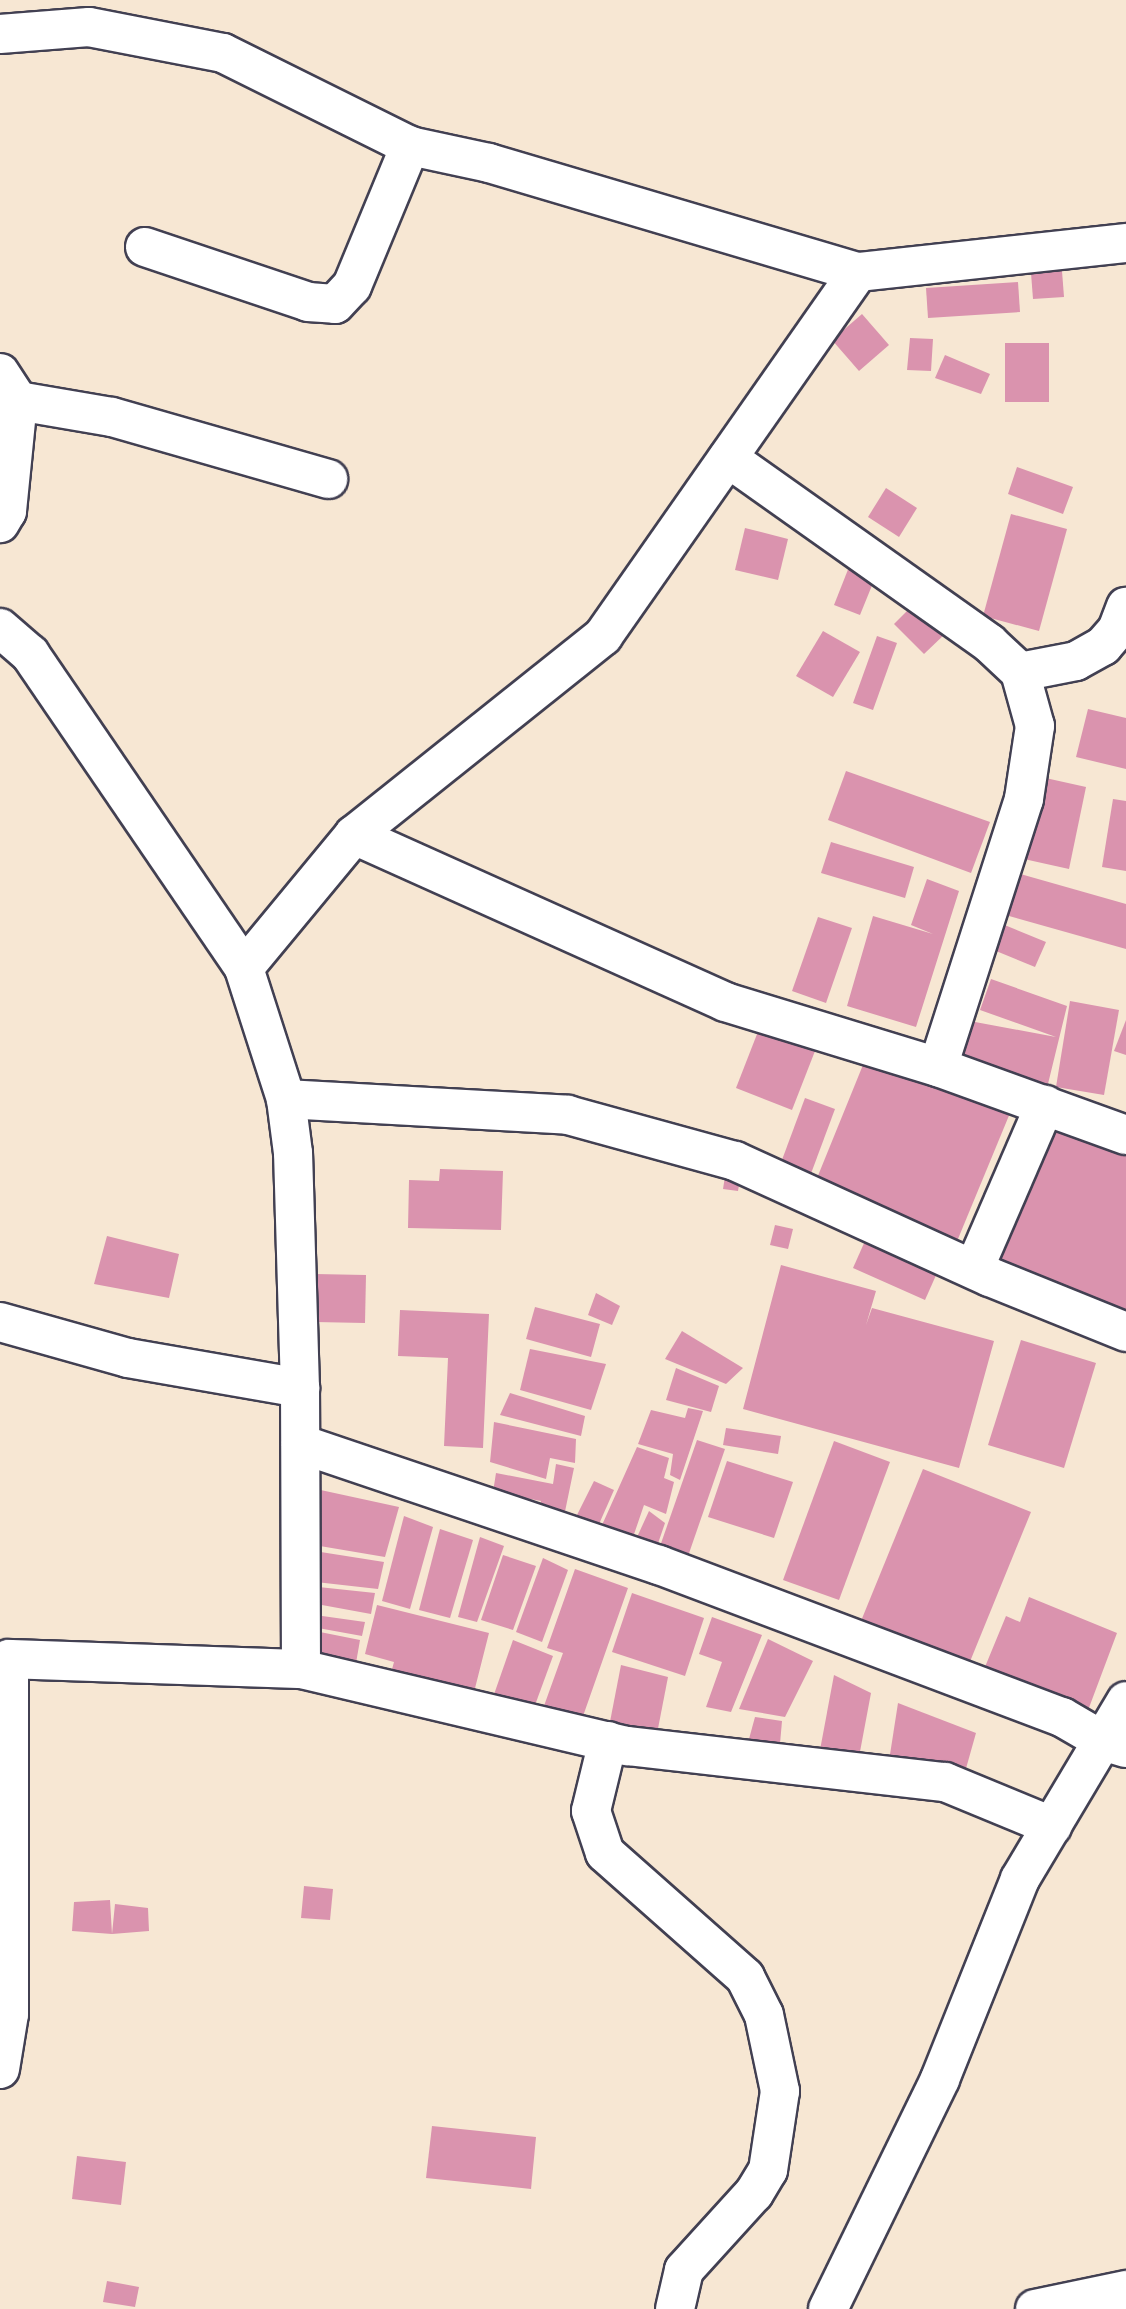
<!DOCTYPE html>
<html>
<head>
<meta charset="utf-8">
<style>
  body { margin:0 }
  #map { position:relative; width:1126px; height:2309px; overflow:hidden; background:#f7e7d3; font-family:Pangolin,sans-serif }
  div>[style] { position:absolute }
  .building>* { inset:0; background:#da93ae }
  .roads { filter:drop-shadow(2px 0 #424052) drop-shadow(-2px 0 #424052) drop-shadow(0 2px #424052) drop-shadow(0 -2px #424052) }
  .minor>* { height:38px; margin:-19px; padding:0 19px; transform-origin:19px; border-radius:19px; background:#fff }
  span { translate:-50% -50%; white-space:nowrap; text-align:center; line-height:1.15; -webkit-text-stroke:5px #fff; paint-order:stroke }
</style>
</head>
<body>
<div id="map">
  <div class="building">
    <div style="clip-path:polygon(1062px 271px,1064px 297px,1033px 299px,1031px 273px)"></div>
    <div style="clip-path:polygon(1018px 282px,1020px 312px,928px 318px,926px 288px)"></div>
    <div style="clip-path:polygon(862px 314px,889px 345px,859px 371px,832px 340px)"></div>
    <div style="clip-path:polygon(910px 338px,933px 339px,931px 371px,907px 370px)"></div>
    <div style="clip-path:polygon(1005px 343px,1049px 343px,1049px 402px,1005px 402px)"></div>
    <div style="clip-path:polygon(945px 355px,990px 374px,981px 394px,935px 378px)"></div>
    <div style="clip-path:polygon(1017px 467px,1073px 487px,1063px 514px,1008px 494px)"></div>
    <div style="clip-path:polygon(886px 488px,917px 508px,899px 537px,868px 517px)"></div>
    <div style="clip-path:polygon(1011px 514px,1067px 529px,1039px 631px,983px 616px)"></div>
    <div style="clip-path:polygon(745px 528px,788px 539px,778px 580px,735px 570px)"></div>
    <div style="clip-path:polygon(849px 567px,875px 578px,860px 615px,834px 605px)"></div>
    <div style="clip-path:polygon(916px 602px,947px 632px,924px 654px,894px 624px)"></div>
    <div style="clip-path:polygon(823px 631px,860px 652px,833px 697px,796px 676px)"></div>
    <div style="clip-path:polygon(877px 636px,897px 643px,873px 710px,853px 703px)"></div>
    <div style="clip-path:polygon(1088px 709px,1126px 718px,1126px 769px,1076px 757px)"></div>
    <div style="clip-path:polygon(846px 771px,990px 822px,971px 873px,828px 820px)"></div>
    <div style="clip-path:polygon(1032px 775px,1086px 787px,1069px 869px,1015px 857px)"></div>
    <div style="clip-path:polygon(1113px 799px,1126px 801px,1126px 871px,1102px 867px)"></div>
    <div style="clip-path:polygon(831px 842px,914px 867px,905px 898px,821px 873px)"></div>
    <div style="clip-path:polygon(1003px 869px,1126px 904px,1126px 949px,991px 911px)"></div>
    <div style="clip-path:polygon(927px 879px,959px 891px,916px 1027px,847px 1006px,873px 916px,933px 934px,911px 925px)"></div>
    <div style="clip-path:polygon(818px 917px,852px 928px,826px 1003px,792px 991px)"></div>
    <div style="clip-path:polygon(990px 919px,1046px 942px,1035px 967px,979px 944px)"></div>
    <div style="clip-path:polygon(991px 979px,1067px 1006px,1047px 1088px,950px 1070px,959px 1019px,1056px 1037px,980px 1010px)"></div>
    <div style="clip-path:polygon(1070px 1001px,1119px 1010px,1104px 1095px,1056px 1087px)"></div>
    <div style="clip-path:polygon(1126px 1020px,1126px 1055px,1114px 1051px)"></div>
    <div style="clip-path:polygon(759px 1029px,815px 1051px,792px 1110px,736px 1088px)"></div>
    <div style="clip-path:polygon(867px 1055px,1015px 1101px,953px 1251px,813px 1188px)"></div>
    <div style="clip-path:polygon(805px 1098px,835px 1109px,806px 1187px,776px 1176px)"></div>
    <div style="clip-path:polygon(1052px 1116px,1126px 1147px,1126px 1322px,990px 1266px)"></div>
    <div style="clip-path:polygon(440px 1169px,503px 1171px,501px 1230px,408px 1228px,409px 1180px,439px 1181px)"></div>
    <div style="clip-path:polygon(726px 1170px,741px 1173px,738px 1191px,723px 1189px)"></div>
    <div style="clip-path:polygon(775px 1225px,793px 1229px,788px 1249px,770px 1245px)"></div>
    <div style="clip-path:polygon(107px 1236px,179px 1254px,169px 1298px,94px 1284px)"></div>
    <div style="clip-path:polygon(865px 1241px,937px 1273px,925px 1300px,853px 1268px)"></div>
    <div style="clip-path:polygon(781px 1265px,876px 1291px,866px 1325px,872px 1308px,994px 1341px,959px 1468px,743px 1409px)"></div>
    <div style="clip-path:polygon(315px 1274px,366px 1275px,365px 1323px,315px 1322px)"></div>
    <div style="clip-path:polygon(596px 1293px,620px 1306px,612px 1325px,588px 1315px)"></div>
    <div style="clip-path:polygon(535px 1307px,600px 1324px,591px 1357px,526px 1339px)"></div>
    <div style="clip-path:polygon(400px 1310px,489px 1314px,483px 1448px,444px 1446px,448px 1358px,398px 1356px)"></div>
    <div style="clip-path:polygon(682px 1331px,743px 1368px,726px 1384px,665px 1359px)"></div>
    <div style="clip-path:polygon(1021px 1340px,1096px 1363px,1064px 1468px,988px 1445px)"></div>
    <div style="clip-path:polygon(530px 1349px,606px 1364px,591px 1410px,520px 1390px)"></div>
    <div style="clip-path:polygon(676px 1368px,719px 1386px,711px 1412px,666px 1400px)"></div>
    <div style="clip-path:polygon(510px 1393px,585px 1416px,581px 1436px,500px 1415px)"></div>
    <div style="clip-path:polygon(688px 1408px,703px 1411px,680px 1480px,670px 1475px,673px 1454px,638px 1444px,651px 1410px,685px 1418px)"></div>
    <div style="clip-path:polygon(494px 1422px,576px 1439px,575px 1463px,550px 1458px,546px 1479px,490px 1462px)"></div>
    <div style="clip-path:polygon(726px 1428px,781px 1436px,778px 1454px,723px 1445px)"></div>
    <div style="clip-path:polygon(697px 1440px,725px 1449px,686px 1562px,658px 1552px)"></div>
    <div style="clip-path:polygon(834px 1441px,890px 1462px,839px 1600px,783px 1580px)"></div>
    <div style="clip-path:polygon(637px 1447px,669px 1458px,664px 1478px,674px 1482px,666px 1514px,644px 1505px,630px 1546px,598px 1534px)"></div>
    <div style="clip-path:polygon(727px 1461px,793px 1482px,774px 1538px,708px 1517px)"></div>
    <div style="clip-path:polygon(556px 1464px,574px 1468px,562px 1526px,536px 1521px,541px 1501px,493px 1492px,496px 1473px,553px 1484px)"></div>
    <div style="clip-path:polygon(923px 1469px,1031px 1512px,969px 1664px,861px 1621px)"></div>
    <div style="clip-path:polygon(594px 1481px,614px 1490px,596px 1531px,574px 1521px)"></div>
    <div style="clip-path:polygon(316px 1489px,399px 1507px,385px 1557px,308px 1544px)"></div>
    <div style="clip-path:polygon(649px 1511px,665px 1523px,653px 1558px,632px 1548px)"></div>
    <div style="clip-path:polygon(404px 1516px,433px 1527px,410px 1609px,382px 1601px)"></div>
    <div style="clip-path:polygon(440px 1529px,473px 1540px,450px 1618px,419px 1610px)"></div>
    <div style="clip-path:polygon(480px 1537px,504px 1546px,477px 1622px,458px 1617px)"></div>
    <div style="clip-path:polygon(308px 1550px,384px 1562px,378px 1589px,307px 1581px)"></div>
    <div style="clip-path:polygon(503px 1555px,536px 1566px,513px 1630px,481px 1620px)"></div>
    <div style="clip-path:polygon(543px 1558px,568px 1570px,542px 1642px,516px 1632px)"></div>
    <div style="clip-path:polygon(575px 1569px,628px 1588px,582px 1719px,540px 1717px,563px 1653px,547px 1648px)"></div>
    <div style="clip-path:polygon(309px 1586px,375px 1593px,371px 1614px,311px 1603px)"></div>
    <div style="clip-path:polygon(632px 1593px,704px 1618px,685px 1676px,612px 1652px)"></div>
    <div style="clip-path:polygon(1029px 1597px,1117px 1633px,1084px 1721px,980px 1679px,1006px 1616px,1020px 1622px)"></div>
    <div style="clip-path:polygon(377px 1605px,489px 1633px,471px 1704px,388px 1684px,394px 1662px,365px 1654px)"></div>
    <div style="clip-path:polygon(308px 1614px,365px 1622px,362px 1636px,307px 1626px)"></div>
    <div style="clip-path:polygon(712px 1617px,762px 1635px,731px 1712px,706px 1707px,722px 1662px,699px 1654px)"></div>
    <div style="clip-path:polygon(315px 1631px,360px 1640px,356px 1663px,316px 1657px)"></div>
    <div style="clip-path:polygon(768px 1639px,813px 1661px,785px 1717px,739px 1709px)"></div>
    <div style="clip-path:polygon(513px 1640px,553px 1656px,531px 1716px,491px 1703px)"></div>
    <div style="clip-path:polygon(621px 1665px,668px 1677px,655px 1744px,608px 1732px)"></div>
    <div style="clip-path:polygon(834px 1675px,871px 1693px,859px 1757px,820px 1750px)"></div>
    <div style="clip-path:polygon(898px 1703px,976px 1733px,965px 1772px,889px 1761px)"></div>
    <div style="clip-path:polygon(755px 1717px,782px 1721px,779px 1755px,746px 1750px)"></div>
    <div style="clip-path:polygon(304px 1886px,333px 1889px,330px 1920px,301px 1918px)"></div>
    <div style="clip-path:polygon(110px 1900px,112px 1934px,115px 1904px,148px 1908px,149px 1931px,112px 1934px,72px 1931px,74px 1902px)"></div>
    <div style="clip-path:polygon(432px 2126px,536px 2137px,531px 2189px,426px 2178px)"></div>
    <div style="clip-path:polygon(77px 2156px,126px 2162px,121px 2205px,72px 2199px)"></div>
    <div style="clip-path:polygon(107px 2281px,139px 2287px,135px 2307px,103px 2302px)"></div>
  </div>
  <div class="roads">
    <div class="minor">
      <div style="left:0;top:34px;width:89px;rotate:-4.5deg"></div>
      <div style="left:89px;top:27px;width:136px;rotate:11deg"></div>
      <div style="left:223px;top:53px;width:209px;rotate:26.4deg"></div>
      <div style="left:410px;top:146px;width:81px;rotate:12.1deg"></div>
      <div style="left:489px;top:163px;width:385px;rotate:16.5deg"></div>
      <div style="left:145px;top:247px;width:172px;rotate:18.6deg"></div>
      <div style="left:308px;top:302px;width:27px;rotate:4deg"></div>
      <div style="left:335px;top:304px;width:25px;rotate:-47deg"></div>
      <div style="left:352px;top:286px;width:152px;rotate:-67.5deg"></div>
      <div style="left:0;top:373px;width:33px;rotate:57deg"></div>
      <div style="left:18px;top:401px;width:111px;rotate:95.7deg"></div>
      <div style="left:7px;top:511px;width:14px;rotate:120deg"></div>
      <div style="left:18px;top:401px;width:95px;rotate:9.7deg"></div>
      <div style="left:112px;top:417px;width:225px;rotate:16deg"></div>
      <div style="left:728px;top:458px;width:320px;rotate:35.3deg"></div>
      <div style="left:989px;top:643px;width:42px;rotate:43.1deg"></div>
      <div style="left:1020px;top:672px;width:56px;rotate:74.5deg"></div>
      <div style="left:1035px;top:726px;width:74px;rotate:98.6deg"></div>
      <div style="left:1024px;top:799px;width:281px;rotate:107.8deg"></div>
      <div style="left:0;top:628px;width:40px;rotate:41deg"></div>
      <div style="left:30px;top:654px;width:380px;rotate:55.7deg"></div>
      <div style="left:1020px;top:672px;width:57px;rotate:-11.1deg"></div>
      <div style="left:1076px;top:661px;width:31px;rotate:-29deg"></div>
      <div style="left:1103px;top:646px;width:21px;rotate:-49deg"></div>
      <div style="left:1117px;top:630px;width:25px;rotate:-69deg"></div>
      <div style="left:354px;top:835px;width:407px;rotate:24.2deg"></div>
      <div style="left:725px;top:1002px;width:223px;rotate:17deg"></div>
      <div style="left:938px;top:1067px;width:200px;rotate:19.9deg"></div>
      <div style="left:286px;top:1099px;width:282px;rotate:3.2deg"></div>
      <div style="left:568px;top:1115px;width:173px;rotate:15.4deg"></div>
      <div style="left:735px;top:1161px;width:280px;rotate:24.5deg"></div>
      <div style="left:990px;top:1277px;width:147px;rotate:22deg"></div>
      <div style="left:974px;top:1269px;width:179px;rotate:-66.6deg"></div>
      <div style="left:0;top:1322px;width:133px;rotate:15.7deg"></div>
      <div style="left:128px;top:1358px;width:175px;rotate:9.9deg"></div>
      <div style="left:301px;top:1444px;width:378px;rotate:18.7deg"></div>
      <div style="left:659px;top:1565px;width:431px;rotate:20.7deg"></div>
      <div style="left:1062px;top:1717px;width:48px;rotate:30.3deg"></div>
      <div style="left:1103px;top:1741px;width:24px;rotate:17deg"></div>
      <div style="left:301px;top:1669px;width:336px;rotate:13.3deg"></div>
      <div style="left:628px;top:1746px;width:319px;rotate:6.5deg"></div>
      <div style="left:945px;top:1782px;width:116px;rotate:22.4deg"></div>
      <div style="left:608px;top:1741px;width:72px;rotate:103.7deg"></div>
      <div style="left:591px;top:1811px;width:44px;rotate:71.6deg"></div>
      <div style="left:605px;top:1853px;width:187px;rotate:41.5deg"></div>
      <div style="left:745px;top:1977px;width:42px;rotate:63.4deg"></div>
      <div style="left:764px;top:2015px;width:78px;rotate:78.1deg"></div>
      <div style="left:780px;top:2091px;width:80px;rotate:98.6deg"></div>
      <div style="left:768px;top:2170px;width:27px;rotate:121deg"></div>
      <div style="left:754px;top:2193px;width:104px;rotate:132.3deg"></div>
      <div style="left:684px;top:2270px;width:40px;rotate:103deg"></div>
      <div style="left:0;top:2069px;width:56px;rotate:-80.7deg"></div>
      <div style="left:9px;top:2014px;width:355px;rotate:-90deg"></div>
      <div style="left:9px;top:1659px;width:292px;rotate:2deg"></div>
      <div style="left:301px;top:1669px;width:281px;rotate:-90.2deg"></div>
      <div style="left:300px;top:1388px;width:235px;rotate:-91.7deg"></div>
      <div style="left:293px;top:1153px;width:54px;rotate:-97.4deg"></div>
      <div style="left:286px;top:1099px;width:138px;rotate:-107.8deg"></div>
      <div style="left:244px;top:968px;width:173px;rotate:-50.4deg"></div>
      <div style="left:354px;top:835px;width:319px;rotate:-38.6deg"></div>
      <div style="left:603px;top:636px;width:444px;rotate:-55deg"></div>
      <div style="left:858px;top:272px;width:270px;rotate:-6.2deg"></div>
      <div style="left:828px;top:2309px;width:256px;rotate:-64deg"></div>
      <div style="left:940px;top:2079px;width:215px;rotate:-68.2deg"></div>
      <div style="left:1020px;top:1879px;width:207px;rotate:-59.2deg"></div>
      <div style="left:1035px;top:2309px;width:93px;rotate:-11.8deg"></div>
    </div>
  </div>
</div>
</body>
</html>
